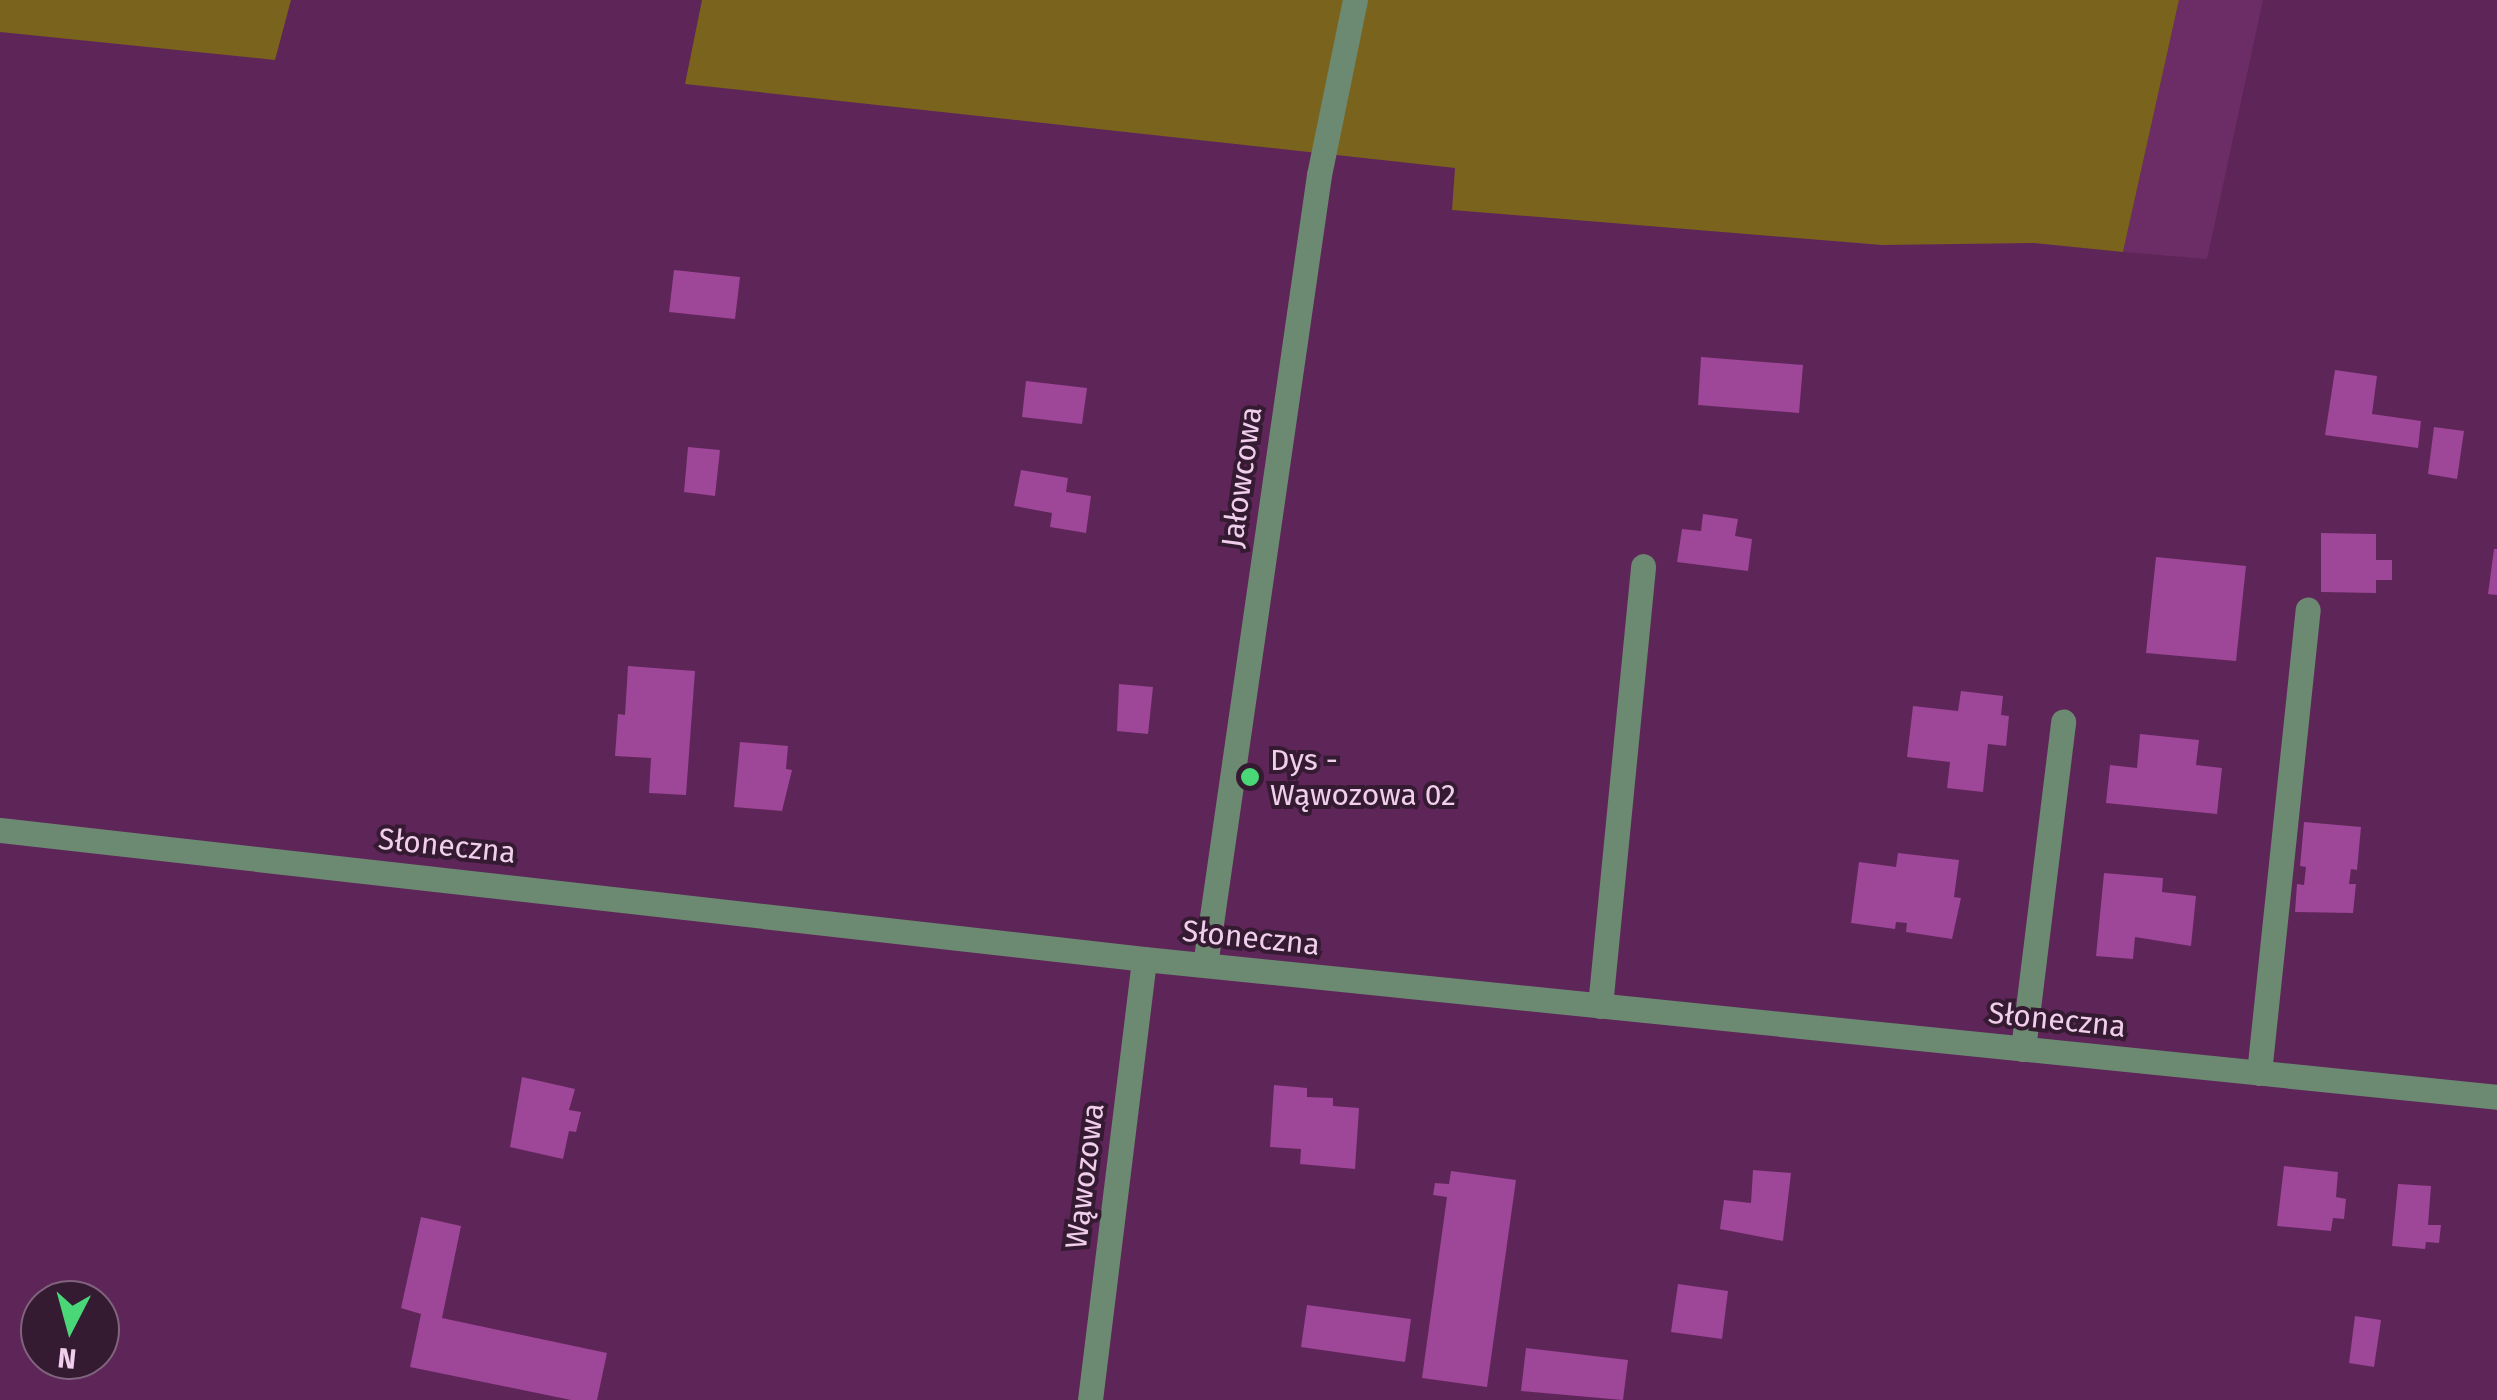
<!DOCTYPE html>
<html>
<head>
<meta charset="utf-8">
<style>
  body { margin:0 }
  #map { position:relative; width:2497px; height:1400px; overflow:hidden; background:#5e2559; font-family:"Fira Sans",sans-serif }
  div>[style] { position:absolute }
  .built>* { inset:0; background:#6c2d67 }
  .green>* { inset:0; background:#79631d }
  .building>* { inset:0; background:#9e4697 }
  .minor>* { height:25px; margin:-12.5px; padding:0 12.5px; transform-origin:12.5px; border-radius:12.5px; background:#6c8971 }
  .dots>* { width:28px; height:28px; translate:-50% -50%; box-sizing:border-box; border:5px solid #351b32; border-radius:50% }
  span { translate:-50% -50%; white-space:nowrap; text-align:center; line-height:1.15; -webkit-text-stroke:8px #351b32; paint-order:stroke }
  .street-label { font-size:30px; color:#f0ceec }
  .poi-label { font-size:30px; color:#f0ceec }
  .left { translate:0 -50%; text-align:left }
  .north { position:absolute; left:20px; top:1280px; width:100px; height:100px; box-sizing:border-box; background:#351b32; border:2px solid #80637c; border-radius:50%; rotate:186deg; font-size:28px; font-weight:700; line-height:40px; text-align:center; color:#f0ceec }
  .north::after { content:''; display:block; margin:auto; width:35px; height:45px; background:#4ad777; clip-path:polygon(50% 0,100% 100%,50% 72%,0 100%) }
</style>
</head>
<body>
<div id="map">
  <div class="built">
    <div style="clip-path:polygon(2179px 0,2263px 0,2207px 259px,2123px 252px)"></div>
  </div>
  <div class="green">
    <div style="clip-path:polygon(0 0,291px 0,275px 60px,0 32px)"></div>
    <div style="clip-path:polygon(702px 0,2179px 0,2123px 252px,2034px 243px,1882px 245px,1452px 210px,1455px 168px,685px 84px)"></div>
  </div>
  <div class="building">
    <div style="clip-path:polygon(674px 270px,740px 277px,735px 319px,669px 312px)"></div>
    <div style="clip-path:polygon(1701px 357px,1803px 365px,1799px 413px,1698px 405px)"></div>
    <div style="clip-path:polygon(2335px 370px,2377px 376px,2372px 414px,2421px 421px,2418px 448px,2325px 435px)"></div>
    <div style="clip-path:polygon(1026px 381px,1087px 388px,1082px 424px,1022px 417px)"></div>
    <div style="clip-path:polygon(2434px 427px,2464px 431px,2457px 479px,2428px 474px)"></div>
    <div style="clip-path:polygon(688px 447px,720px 450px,715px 496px,684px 492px)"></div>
    <div style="clip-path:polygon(1021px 470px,1068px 478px,1066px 492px,1091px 496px,1086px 533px,1050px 527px,1052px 513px,1014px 506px)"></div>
    <div style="clip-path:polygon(1703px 514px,1738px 519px,1735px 536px,1752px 539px,1748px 571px,1677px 562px,1682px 529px,1701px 531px)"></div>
    <div style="clip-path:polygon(2321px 533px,2376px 534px,2376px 560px,2392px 560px,2392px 580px,2376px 580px,2376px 593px,2321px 592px)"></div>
    <div style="clip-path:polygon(2494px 549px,2497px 549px,2497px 595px,2488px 594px)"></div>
    <div style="clip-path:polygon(2156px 557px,2246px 566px,2236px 661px,2146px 653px)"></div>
    <div style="clip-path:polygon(628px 666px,695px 671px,686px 795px,649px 793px,651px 758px,615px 756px,618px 714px,625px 715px)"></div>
    <div style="clip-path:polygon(1119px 684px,1153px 687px,1148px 734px,1117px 731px)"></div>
    <div style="clip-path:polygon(1961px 691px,2003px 696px,2001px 715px,2009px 716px,2006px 746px,1988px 744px,1983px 792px,1947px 788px,1950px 762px,1907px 757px,1913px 706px,1958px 711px)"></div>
    <div style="clip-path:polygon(2140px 734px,2199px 740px,2196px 765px,2222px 768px,2217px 814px,2106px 803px,2110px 765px,2137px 768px)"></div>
    <div style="clip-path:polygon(740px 742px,788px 746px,786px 769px,792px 770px,782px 811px,734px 807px)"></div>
    <div style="clip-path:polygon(2304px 822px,2361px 827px,2357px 870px,2351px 869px,2349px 884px,2356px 884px,2353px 913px,2295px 912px,2297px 884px,2304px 885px,2306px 867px,2300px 866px)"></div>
    <div style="clip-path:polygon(1898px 853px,1959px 860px,1954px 897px,1961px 898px,1952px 939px,1906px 932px,1907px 923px,1896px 922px,1895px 929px,1851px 923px,1859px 862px,1896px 867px)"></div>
    <div style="clip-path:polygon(2104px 873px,2163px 878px,2162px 892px,2196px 896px,2191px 946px,2135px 937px,2133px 959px,2096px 956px)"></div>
    <div style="clip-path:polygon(522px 1077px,575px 1089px,569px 1110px,581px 1112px,576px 1132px,569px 1131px,563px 1159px,510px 1147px)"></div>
    <div style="clip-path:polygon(1274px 1085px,1307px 1088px,1307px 1097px,1333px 1098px,1333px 1106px,1359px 1108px,1355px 1169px,1300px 1164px,1301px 1149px,1270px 1147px)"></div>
    <div style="clip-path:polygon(2284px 1166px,2338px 1172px,2336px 1197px,2346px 1199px,2344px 1219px,2333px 1218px,2331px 1231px,2277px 1226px)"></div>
    <div style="clip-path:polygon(1753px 1170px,1791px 1173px,1783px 1241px,1720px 1229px,1724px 1200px,1751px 1203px)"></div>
    <div style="clip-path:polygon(1451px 1171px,1516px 1180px,1487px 1387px,1422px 1378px,1447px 1197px,1433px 1195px,1435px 1183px,1449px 1184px)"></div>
    <div style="clip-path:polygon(2398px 1184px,2431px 1186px,2428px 1225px,2441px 1225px,2439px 1243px,2426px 1242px,2425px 1249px,2392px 1246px)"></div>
    <div style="clip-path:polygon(421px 1217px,461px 1226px,442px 1318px,607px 1353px,597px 1400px,571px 1400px,410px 1367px,421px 1314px,401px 1308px)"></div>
    <div style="clip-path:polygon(1678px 1284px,1728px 1291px,1722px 1339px,1671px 1332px)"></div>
    <div style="clip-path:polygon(1307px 1305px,1411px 1319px,1405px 1362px,1301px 1347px)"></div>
    <div style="clip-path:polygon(2355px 1316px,2381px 1320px,2374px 1367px,2349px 1363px)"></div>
    <div style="clip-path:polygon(1526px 1348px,1628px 1360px,1623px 1400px,1521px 1391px)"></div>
  </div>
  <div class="minor">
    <div style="left:0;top:830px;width:1151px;rotate:6.43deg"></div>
    <div style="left:1144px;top:959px;width:1360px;rotate:5.82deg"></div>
    <div style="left:1205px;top:965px;width:798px;rotate:-81.79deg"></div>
    <div style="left:1319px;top:175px;width:179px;rotate:-78.4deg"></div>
    <div style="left:1600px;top:1006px;width:442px;rotate:-84.4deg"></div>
    <div style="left:2023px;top:1049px;width:330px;rotate:-83deg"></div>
    <div style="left:2259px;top:1073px;width:466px;rotate:-84deg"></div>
    <div style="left:1090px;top:1400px;width:444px;rotate:-83deg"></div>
  </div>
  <div class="dots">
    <div style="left:1250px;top:777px;background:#4ad777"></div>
  </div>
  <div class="street-label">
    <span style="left:1242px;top:477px;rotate:-82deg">Jałowcowa</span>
    <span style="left:447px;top:846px;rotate:6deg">Słoneczna</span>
    <span style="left:1251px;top:938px;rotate:6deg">Słoneczna</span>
    <span style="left:2057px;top:1020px;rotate:6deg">Słoneczna</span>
    <span style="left:1085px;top:1176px;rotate:-83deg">Wąwozowa</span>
  </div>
  <div class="poi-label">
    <span class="left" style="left:1270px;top:777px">Dys -<br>Wąwozowa 02</span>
  </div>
  <div class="north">N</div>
</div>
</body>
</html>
